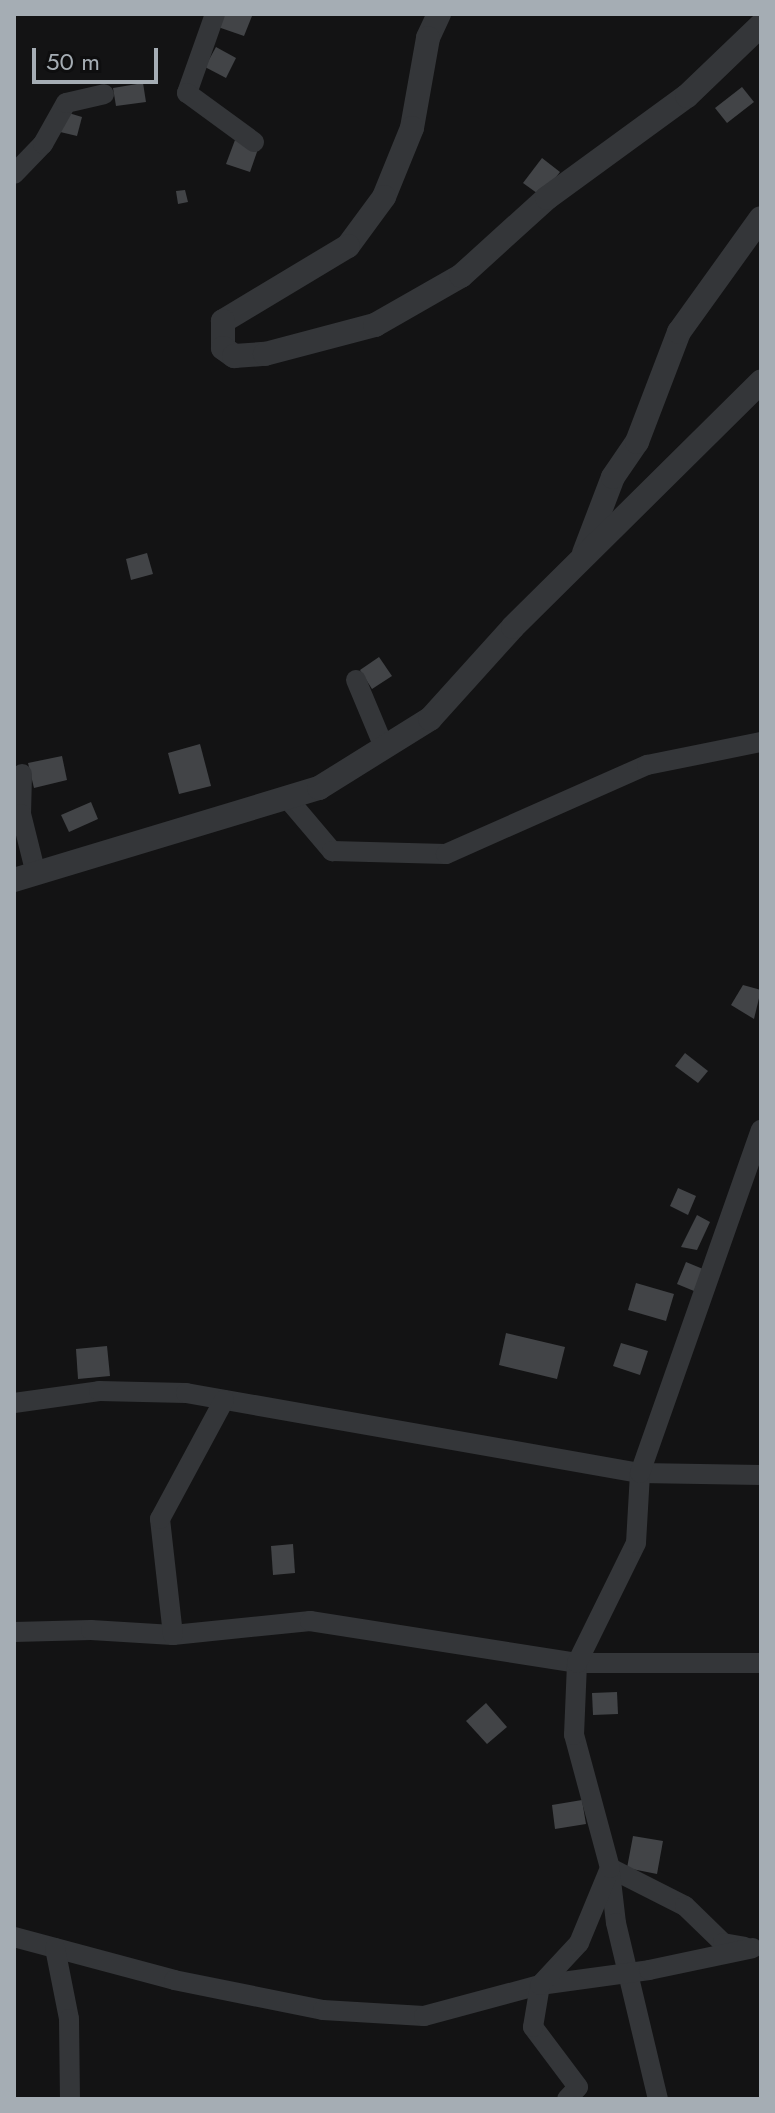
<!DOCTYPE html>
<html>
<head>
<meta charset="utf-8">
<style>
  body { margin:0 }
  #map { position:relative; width:775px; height:2113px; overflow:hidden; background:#131314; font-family:Jost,sans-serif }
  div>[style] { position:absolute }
  .building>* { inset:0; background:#424447 }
  .minor>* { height:20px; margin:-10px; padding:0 10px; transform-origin:10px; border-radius:10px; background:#343639 }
  .tertiary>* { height:24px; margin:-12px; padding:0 12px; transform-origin:12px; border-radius:12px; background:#343639 }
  span { translate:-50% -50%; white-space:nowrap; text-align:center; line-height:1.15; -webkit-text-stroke:8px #0e0e0f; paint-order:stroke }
  .frame { position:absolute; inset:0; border:16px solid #a5adb4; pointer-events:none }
  .scale { position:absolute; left:32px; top:48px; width:126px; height:36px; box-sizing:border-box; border:4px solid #a5adb4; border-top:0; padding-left:10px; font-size:24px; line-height:28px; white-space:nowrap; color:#a5adb4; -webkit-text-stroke:6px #0e0e0f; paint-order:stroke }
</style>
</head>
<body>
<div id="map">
  <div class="building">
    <div style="clip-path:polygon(223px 14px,252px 16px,244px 36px,218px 27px)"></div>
    <div style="clip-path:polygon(216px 47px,236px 58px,226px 78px,205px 67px)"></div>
    <div style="clip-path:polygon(143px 83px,146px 102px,116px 106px,113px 88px)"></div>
    <div style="clip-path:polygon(742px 87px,754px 102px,727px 123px,715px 108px)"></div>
    <div style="clip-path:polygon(62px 111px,82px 117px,77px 136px,56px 131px)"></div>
    <div style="clip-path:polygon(235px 140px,258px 149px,250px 172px,226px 164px)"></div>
    <div style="clip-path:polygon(542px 158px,560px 172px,541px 196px,523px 183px)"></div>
    <div style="clip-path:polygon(185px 190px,188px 202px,178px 204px,176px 191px)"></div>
    <div style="clip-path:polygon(147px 553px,153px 574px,131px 580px,126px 559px)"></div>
    <div style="clip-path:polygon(379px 657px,392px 676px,372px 689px,360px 670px)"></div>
    <div style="clip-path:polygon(200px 744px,211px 786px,179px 794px,168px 753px)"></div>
    <div style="clip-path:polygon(62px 756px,67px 780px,34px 788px,28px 763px)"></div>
    <div style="clip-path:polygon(91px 802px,98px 819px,69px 832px,61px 815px)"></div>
    <div style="clip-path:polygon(743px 985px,761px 990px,754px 1019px,731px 1005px)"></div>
    <div style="clip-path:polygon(685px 1053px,708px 1071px,698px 1083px,675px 1066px)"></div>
    <div style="clip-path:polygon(678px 1188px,696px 1196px,688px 1215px,670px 1206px)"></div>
    <div style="clip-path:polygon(697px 1215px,710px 1222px,697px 1250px,681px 1247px)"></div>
    <div style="clip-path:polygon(686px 1262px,703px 1269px,694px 1291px,677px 1284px)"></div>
    <div style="clip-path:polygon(636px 1283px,674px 1294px,666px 1321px,628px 1310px)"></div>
    <div style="clip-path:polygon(506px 1333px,565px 1347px,557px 1379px,499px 1365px)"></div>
    <div style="clip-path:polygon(621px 1343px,648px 1351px,640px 1375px,613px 1366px)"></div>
    <div style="clip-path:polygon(107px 1346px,110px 1376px,78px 1379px,76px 1349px)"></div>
    <div style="clip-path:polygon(293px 1544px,295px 1573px,273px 1575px,271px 1546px)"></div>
    <div style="clip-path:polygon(617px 1692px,618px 1714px,593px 1715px,592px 1693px)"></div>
    <div style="clip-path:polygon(486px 1703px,507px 1727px,487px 1744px,466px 1721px)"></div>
    <div style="clip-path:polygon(582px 1800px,586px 1824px,555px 1829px,552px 1805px)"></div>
    <div style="clip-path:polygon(633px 1836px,663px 1841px,657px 1874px,627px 1868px)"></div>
  </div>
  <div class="minor">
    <div style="left:215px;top:14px;width:84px;rotate:109.5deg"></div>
    <div style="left:187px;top:93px;width:83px;rotate:36.2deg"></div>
    <div style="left:14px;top:174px;width:42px;rotate:-46deg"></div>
    <div style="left:43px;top:144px;width:47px;rotate:-60.7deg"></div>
    <div style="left:66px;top:103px;width:39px;rotate:-13deg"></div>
    <div style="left:356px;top:680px;width:73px;rotate:67.3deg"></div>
    <div style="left:22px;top:774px;width:40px;rotate:91.4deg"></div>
    <div style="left:21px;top:814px;width:62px;rotate:76deg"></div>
    <div style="left:287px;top:798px;width:70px;rotate:49.7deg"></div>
    <div style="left:332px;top:851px;width:114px;rotate:1.5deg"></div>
    <div style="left:446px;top:854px;width:220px;rotate:-23.9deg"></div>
    <div style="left:647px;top:765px;width:116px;rotate:-11.4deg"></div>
    <div style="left:14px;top:1403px;width:86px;rotate:-8deg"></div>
    <div style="left:99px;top:1391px;width:87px;rotate:1.3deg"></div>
    <div style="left:186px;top:1393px;width:461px;rotate:10deg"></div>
    <div style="left:640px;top:1473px;width:121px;rotate:0.9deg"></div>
    <div style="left:14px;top:1632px;width:77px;rotate:-1.5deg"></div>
    <div style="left:91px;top:1630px;width:82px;rotate:3.5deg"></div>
    <div style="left:173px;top:1635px;width:138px;rotate:-5.8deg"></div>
    <div style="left:310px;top:1621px;width:270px;rotate:8.9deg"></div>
    <div style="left:577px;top:1663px;width:184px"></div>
    <div style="left:173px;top:1635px;width:117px;rotate:-96.4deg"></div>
    <div style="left:160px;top:1519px;width:135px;rotate:-61.7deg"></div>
    <div style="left:610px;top:1868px;width:84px;rotate:26.9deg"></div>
    <div style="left:685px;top:1906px;width:53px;rotate:44.2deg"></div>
    <div style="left:723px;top:1943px;width:22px;rotate:10deg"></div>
    <div style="left:610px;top:1872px;width:51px;rotate:83.3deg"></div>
    <div style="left:616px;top:1923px;width:181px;rotate:76.6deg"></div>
    <div style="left:14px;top:1937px;width:166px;rotate:15deg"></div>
    <div style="left:174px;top:1980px;width:152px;rotate:11.4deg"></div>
    <div style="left:323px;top:2010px;width:101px;rotate:3.4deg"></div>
    <div style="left:424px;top:2016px;width:120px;rotate:-15deg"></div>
    <div style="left:540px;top:1985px;width:110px;rotate:-7.8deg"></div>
    <div style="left:649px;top:1970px;width:106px;rotate:-11.9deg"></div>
    <div style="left:55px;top:1948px;width:72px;rotate:78.8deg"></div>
    <div style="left:69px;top:2019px;width:80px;rotate:89.3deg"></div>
    <div style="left:567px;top:2099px;width:16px;rotate:-47deg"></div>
    <div style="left:578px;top:2087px;width:75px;rotate:-126.9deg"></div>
    <div style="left:533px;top:2027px;width:43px;rotate:-80.5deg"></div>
    <div style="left:540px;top:1985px;width:57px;rotate:-47.1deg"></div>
    <div style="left:579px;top:1943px;width:81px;rotate:-67.5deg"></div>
    <div style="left:610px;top:1868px;width:138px;rotate:-105.1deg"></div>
    <div style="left:574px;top:1735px;width:72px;rotate:-87.6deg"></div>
    <div style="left:577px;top:1663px;width:134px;rotate:-63.8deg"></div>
    <div style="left:636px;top:1543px;width:70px;rotate:-86.7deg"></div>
    <div style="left:640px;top:1473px;width:364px;rotate:-70.6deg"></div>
  </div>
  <div class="tertiary">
    <div style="left:439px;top:14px;width:26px;rotate:115deg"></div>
    <div style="left:428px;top:38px;width:91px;rotate:100.1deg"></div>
    <div style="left:412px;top:128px;width:74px;rotate:112.1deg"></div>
    <div style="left:384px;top:197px;width:61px;rotate:126.3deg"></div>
    <div style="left:348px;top:246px;width:146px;rotate:149deg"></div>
    <div style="left:223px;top:321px;width:27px;rotate:90deg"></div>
    <div style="left:223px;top:348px;width:14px;rotate:36deg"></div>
    <div style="left:234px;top:356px;width:31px;rotate:-4deg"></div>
    <div style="left:265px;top:354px;width:114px;rotate:-14.8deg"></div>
    <div style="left:375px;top:325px;width:99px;rotate:-29.7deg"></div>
    <div style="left:461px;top:276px;width:116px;rotate:-42.2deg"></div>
    <div style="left:547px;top:198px;width:173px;rotate:-36.1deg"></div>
    <div style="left:687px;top:96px;width:103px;rotate:-43.8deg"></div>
    <div style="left:584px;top:553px;width:81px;rotate:-69.1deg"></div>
    <div style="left:613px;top:477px;width:42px;rotate:-55.6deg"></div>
    <div style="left:637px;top:442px;width:118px;rotate:-69.1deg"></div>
    <div style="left:679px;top:332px;width:140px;rotate:-54.3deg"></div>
    <div style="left:14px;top:880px;width:319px;rotate:-16.8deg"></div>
    <div style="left:319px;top:788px;width:131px;rotate:-31.9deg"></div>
    <div style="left:430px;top:719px;width:124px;rotate:-47.9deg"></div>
    <div style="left:513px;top:627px;width:349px;rotate:-44.7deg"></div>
  </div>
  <div class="frame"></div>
  <div class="scale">50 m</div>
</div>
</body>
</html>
